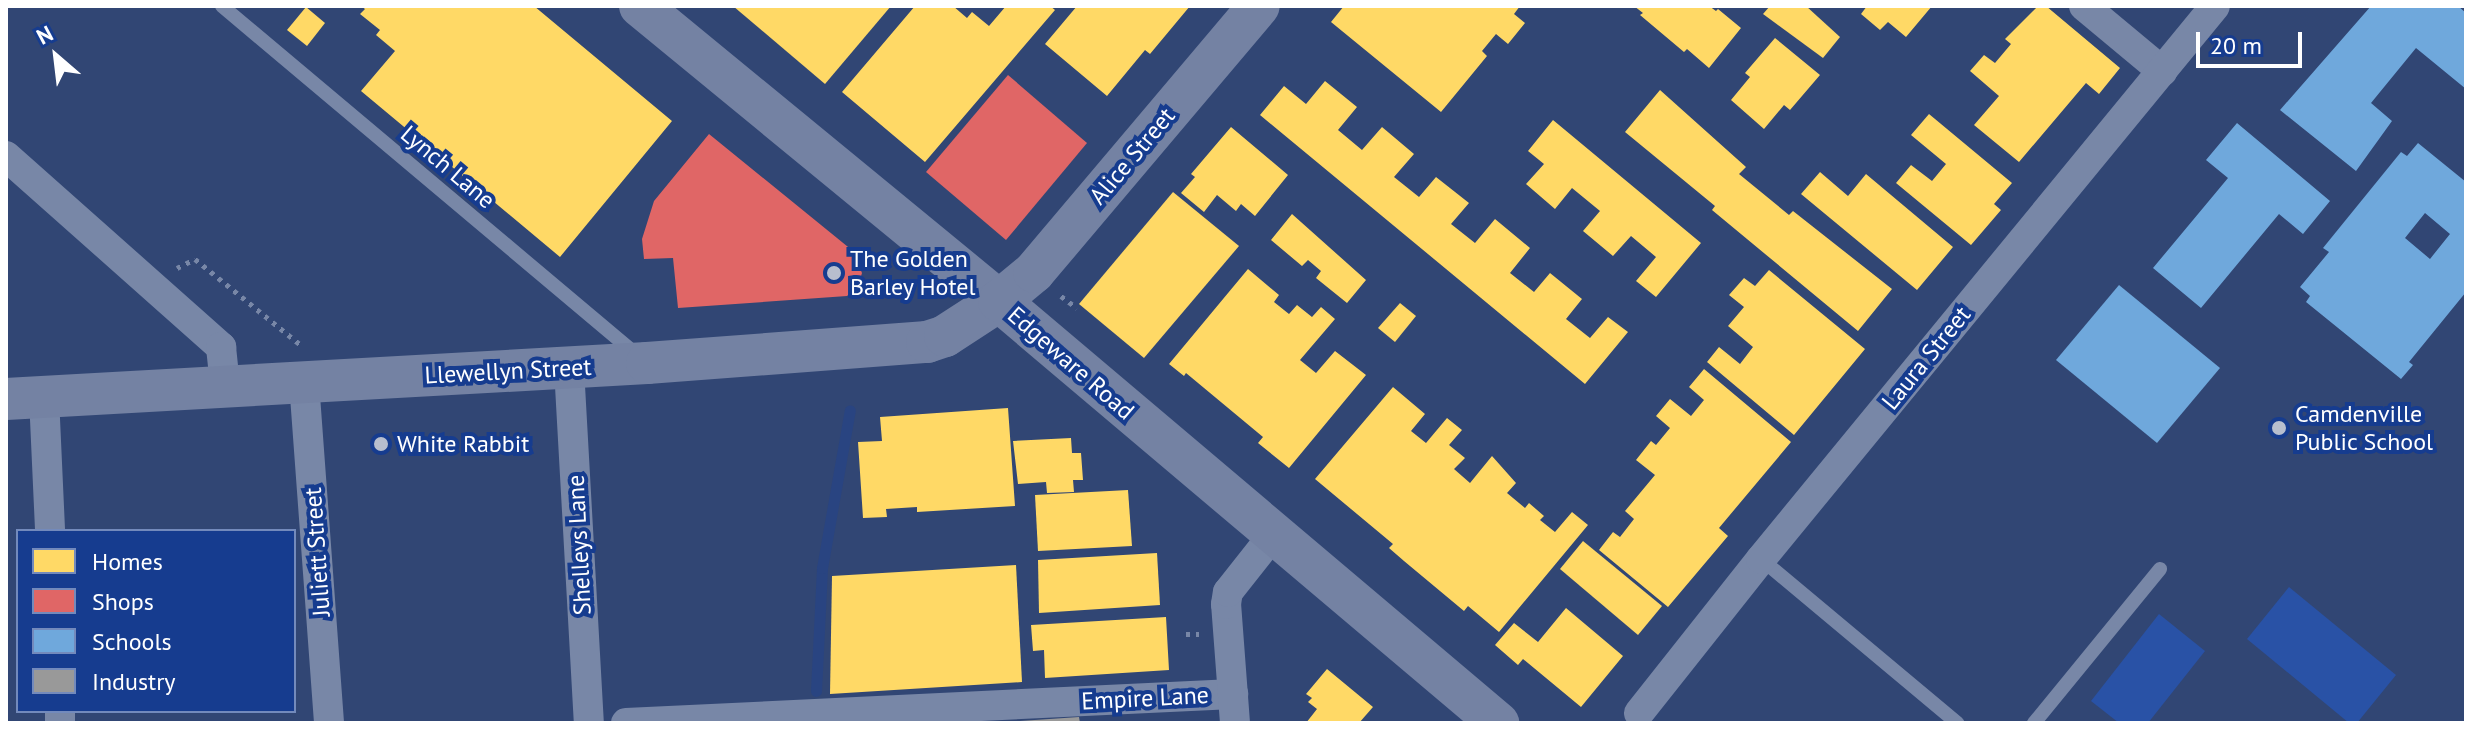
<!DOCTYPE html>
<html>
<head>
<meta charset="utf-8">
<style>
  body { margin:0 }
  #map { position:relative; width:2472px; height:729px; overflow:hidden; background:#314674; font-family:"PT Sans",sans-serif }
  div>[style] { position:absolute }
  .green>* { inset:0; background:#2952a6 }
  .homes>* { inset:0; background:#ffd966 }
  .shops>* { inset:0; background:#e06666 }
  .schools>* { inset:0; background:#6fa8dc }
  .industry>* { inset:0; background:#999 }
  .stream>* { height:11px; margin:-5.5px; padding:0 5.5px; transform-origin:5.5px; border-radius:5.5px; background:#294481 }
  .path>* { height:5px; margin-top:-2.5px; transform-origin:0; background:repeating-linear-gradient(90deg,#7887a7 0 4px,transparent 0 10px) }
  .lane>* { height:14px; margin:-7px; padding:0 7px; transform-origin:7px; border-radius:7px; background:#7887a7 }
  .street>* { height:30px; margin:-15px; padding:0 15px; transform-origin:15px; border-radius:15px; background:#7887a7 }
  .secondary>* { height:42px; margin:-21px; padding:0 21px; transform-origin:21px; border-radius:21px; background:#7482a3 }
  .dots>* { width:22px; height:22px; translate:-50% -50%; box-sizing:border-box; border:4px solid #163c8f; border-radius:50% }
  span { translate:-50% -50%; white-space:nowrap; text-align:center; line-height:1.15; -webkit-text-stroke:8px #163c8f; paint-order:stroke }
  .street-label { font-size:24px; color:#fff }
  .poi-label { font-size:24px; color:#fff }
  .left { translate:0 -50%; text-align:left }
  .frame { position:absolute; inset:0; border:8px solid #fff; pointer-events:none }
  .legend { position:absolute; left:16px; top:529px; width:280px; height:184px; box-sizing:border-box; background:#163c8f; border:2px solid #738abc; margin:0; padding:10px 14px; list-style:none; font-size:24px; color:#fff }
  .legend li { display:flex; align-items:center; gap:16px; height:40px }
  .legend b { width:40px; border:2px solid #738abc }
  .north { position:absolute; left:16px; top:16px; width:80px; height:80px; -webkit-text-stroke:6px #163c8f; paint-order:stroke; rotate:332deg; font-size:22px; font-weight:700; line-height:32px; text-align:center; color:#fff }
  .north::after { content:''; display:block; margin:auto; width:28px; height:36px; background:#fff; clip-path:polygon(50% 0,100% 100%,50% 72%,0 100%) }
  .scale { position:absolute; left:2196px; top:32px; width:106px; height:36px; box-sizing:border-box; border:4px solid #fff; border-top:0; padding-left:10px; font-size:24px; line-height:28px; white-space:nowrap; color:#fff; -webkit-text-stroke:6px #163c8f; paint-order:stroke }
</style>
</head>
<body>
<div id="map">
  <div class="green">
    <div style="clip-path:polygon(2289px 587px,2396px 675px,2357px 723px,2349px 723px,2247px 639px)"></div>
    <div style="clip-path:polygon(2159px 614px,2205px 651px,2148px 723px,2119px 723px,2091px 701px)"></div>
  </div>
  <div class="homes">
    <div style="clip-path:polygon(361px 6px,534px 6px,672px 121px,560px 257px,361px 91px,395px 51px,376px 35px,380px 30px,360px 14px,365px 9px)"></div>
    <div style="clip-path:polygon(733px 6px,891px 6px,825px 84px)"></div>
    <div style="clip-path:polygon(915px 6px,953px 6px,967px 18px,972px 12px,989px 26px,1006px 6px,1050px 6px,1055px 10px,925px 162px,842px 92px)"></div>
    <div style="clip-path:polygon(1077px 6px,1190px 6px,1150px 54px,1145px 50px,1107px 96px,1045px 44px)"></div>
    <div style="clip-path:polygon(1344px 6px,1520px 6px,1514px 14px,1525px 23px,1508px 44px,1496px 34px,1482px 51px,1487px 56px,1441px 112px,1331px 22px)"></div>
    <div style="clip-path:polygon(1634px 6px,1709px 6px,1716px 11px,1718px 9px,1741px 28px,1709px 68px,1687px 49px,1684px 52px,1640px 15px,1643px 13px)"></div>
    <div style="clip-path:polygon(1770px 6px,1806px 6px,1840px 37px,1823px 58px,1763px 14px)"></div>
    <div style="clip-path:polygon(1867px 6px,1932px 6px,1906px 37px,1888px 22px,1880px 30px,1861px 14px)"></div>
    <div style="clip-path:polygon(2038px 6px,2046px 6px,2120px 68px,2099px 94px,2086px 83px,2019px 162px,1974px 125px,1999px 96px,1970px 71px,1984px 55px,1995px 63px,2011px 44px,2005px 39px)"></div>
    <div style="clip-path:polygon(306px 7px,325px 23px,307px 46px,287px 30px)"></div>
    <div style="clip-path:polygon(1775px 38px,1820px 75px,1790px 110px,1784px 105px,1764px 129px,1731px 100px,1750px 77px,1745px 73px)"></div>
    <div style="clip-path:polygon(1325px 81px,1357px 107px,1338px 130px,1362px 150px,1382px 127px,1414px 154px,1394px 177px,1419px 197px,1436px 177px,1469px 203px,1451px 224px,1475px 243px,1495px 219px,1530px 248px,1510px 273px,1534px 292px,1550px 273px,1582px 299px,1566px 319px,1590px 338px,1608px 317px,1628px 332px,1585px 384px,1260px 115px,1284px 86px,1306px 104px)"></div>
    <div style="clip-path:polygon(1660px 90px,1746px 167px,1739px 174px,1789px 215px,1793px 211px,1892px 289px,1858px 331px,1712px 210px,1715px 206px,1625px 132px)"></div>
    <div style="clip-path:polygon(1929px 114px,2012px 183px,1994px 204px,2001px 210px,1971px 245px,1896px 183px,1911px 165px,1932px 181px,1946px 164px,1911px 135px)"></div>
    <div style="clip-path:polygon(1553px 120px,1701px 243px,1656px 297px,1636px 281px,1656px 257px,1631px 236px,1613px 256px,1583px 231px,1600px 211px,1572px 188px,1555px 209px,1526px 184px,1544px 164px,1528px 151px)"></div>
    <div style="clip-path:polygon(1231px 127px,1288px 175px,1255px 216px,1241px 204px,1236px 211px,1217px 195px,1204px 212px,1181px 193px,1195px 177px,1191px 174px)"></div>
    <div style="clip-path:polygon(1820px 172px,1848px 196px,1866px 174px,1953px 247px,1917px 290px,1801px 194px)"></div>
    <div style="clip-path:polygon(1173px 192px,1239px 246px,1144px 358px,1079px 304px)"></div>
    <div style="clip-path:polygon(1292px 214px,1366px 280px,1347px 303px,1316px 278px,1321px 271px,1308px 260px,1302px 266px,1271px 240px)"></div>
    <div style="clip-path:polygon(1248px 269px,1279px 295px,1274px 302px,1289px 314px,1297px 305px,1312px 317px,1321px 307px,1335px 319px,1300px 360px,1316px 373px,1335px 351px,1366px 375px,1289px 468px,1258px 443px,1263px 437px,1186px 373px,1184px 376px,1169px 364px)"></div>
    <div style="clip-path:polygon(1769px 270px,1865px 349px,1794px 435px,1707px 362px,1719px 347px,1740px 364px,1753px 347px,1728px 326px,1744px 307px,1729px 295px,1744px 278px,1755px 286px)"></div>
    <div style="clip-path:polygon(1400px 303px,1416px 316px,1395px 342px,1378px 328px)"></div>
    <div style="clip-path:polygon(1704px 369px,1791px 442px,1719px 528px,1728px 536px,1668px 607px,1599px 550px,1613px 532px,1620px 537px,1634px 519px,1625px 511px,1655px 475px,1636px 460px,1651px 441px,1656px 445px,1670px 428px,1656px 416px,1670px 399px,1691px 416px,1704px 400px,1689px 387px)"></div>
    <div style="clip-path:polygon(1393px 387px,1425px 414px,1411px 431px,1426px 443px,1447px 418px,1462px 430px,1449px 445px,1465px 458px,1454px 469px,1470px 483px,1492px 456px,1516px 483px,1507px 493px,1525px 508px,1529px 503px,1544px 516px,1540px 520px,1555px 532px,1572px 512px,1588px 525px,1499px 632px,1468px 606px,1464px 611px,1404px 561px,1389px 548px,1393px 544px,1315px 479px)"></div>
    <div style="clip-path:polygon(1008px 408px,1015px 506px,917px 512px,917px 507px,886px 509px,887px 517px,863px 518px,858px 442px,882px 441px,880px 417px)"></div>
    <div style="clip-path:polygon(1071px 438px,1072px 453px,1081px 453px,1083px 480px,1073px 480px,1074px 492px,1047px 493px,1046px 482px,1018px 484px,1013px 441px)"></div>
    <div style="clip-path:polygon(1128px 490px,1132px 546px,1038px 551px,1035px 495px)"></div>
    <div style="clip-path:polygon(1583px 541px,1662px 606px,1638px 635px,1560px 569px)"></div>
    <div style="clip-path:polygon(1157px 553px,1160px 605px,1039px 613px,1038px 560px)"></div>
    <div style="clip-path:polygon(1016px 565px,1022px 682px,830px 694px,832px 576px)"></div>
    <div style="clip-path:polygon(1566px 608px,1623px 656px,1581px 707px,1523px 659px,1518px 665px,1495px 645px,1514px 623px,1538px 642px)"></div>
    <div style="clip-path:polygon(1166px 617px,1169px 670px,1045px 678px,1044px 650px,1033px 651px,1031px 625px)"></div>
    <div style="clip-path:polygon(1327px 669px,1373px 707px,1359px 723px,1306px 723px,1317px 709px,1308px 702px,1312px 698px,1306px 694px)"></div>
  </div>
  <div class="shops">
    <div style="clip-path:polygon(1008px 75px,1087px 143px,1006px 240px,926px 172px)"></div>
    <div style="clip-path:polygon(709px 134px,853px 251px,862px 273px,858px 286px,847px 296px,678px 308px,673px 258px,644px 259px,642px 239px,654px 201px)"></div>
  </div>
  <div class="schools">
    <div style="clip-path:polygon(2371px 6px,2458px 6px,2466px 13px,2466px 89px,2416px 48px,2371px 103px,2392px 121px,2356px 171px,2280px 110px)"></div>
    <div style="clip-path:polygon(2237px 123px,2330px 201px,2303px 234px,2279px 214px,2201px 308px,2153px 268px,2228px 178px,2206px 160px)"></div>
    <div style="clip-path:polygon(evenodd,2418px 143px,2466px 182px,2466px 292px,2409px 362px,2413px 365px,2401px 379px,2306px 302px,2310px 296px,2300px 287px,2329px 252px,2323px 248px,2401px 152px,2407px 156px,2418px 143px,2425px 213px,2450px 234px,2430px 259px,2405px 238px,2425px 213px)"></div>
    <div style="clip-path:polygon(2119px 285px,2220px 368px,2157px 443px,2056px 360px)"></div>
  </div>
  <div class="industry">
    <div style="clip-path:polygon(1079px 717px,1080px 723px,1020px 723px,1020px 721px)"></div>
  </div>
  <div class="stream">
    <div style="left:816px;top:691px;width:123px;rotate:-87.2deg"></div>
    <div style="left:822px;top:568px;width:160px;rotate:-80deg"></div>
  </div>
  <div class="path">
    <div style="left:177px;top:268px;width:20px;rotate:-27deg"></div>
    <div style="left:195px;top:259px;width:136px;rotate:39.1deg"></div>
    <div style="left:1061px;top:296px;width:20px;rotate:37deg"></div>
    <div style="left:1186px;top:634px;width:13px"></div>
  </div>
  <div class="lane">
    <div style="left:222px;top:6px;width:542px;rotate:40.06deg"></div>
    <div style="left:1761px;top:559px;width:256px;rotate:39.9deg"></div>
    <div style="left:2034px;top:723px;width:199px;rotate:-50.7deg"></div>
  </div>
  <div class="street">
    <div style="left:2084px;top:6px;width:102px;rotate:39.8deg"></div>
    <div style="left:6px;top:156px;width:288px;rotate:41.6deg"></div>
    <div style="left:221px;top:347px;width:39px;rotate:84deg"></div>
    <div style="left:569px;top:368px;width:356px;rotate:86.8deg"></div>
    <div style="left:304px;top:382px;width:342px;rotate:85.8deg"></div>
    <div style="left:44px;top:397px;width:134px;rotate:87.4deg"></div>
    <div style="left:60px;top:711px;width:12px;rotate:90deg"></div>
    <div style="left:1639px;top:713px;width:196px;rotate:-51.6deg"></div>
    <div style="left:1761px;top:559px;width:715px;rotate:-50.61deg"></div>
    <div style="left:626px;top:723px;width:608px;rotate:-2.74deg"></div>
    <div style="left:1235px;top:723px;width:119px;rotate:-94.3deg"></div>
    <div style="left:1226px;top:604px;width:12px;rotate:-81deg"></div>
    <div style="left:1228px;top:592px;width:73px;rotate:-51.7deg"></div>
  </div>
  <div class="secondary">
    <div style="left:640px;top:6px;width:465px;rotate:39.4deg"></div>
    <div style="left:999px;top:301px;width:654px;rotate:40.22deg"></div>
    <div style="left:6px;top:399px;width:642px;rotate:-3.21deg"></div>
    <div style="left:647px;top:363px;width:281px;rotate:-4.3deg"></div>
    <div style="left:927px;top:342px;width:19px;rotate:-18deg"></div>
    <div style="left:945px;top:336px;width:64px;rotate:-32.9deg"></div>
    <div style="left:999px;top:301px;width:45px;rotate:-39.6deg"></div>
    <div style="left:1034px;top:272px;width:348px;rotate:-49.8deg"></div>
  </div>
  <div class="dots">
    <div style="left:834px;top:273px;background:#b7bece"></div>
    <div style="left:2279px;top:428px;background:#b7bece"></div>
    <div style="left:381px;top:444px;background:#b7bece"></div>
  </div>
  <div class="street-label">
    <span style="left:1132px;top:156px;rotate:-50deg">Alice Street</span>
    <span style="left:448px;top:167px;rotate:40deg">Lynch Lane</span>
    <span style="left:1926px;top:358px;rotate:-51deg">Laura Street</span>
    <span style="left:1071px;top:363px;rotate:41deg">Edgeware Road</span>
    <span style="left:508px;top:371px;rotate:-3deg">Llewellyn Street</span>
    <span style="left:579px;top:545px;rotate:-93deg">Shelleys Lane</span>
    <span style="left:317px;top:552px;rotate:-94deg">Juliett Street</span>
    <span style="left:1145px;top:698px;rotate:-3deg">Empire Lane</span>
  </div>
  <div class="poi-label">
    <span class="left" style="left:850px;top:273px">The Golden<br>Barley Hotel</span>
    <span class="left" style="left:2295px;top:428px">Camdenville<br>Public School</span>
    <span class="left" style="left:397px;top:444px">White Rabbit</span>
  </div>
  <div class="frame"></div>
  <ul class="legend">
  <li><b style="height:22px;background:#ffd966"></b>Homes</li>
  <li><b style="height:22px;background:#e06666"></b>Shops</li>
  <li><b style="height:22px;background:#6fa8dc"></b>Schools</li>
  <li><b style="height:22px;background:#999"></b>Industry</li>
  </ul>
  <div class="north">N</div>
  <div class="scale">20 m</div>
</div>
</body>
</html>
